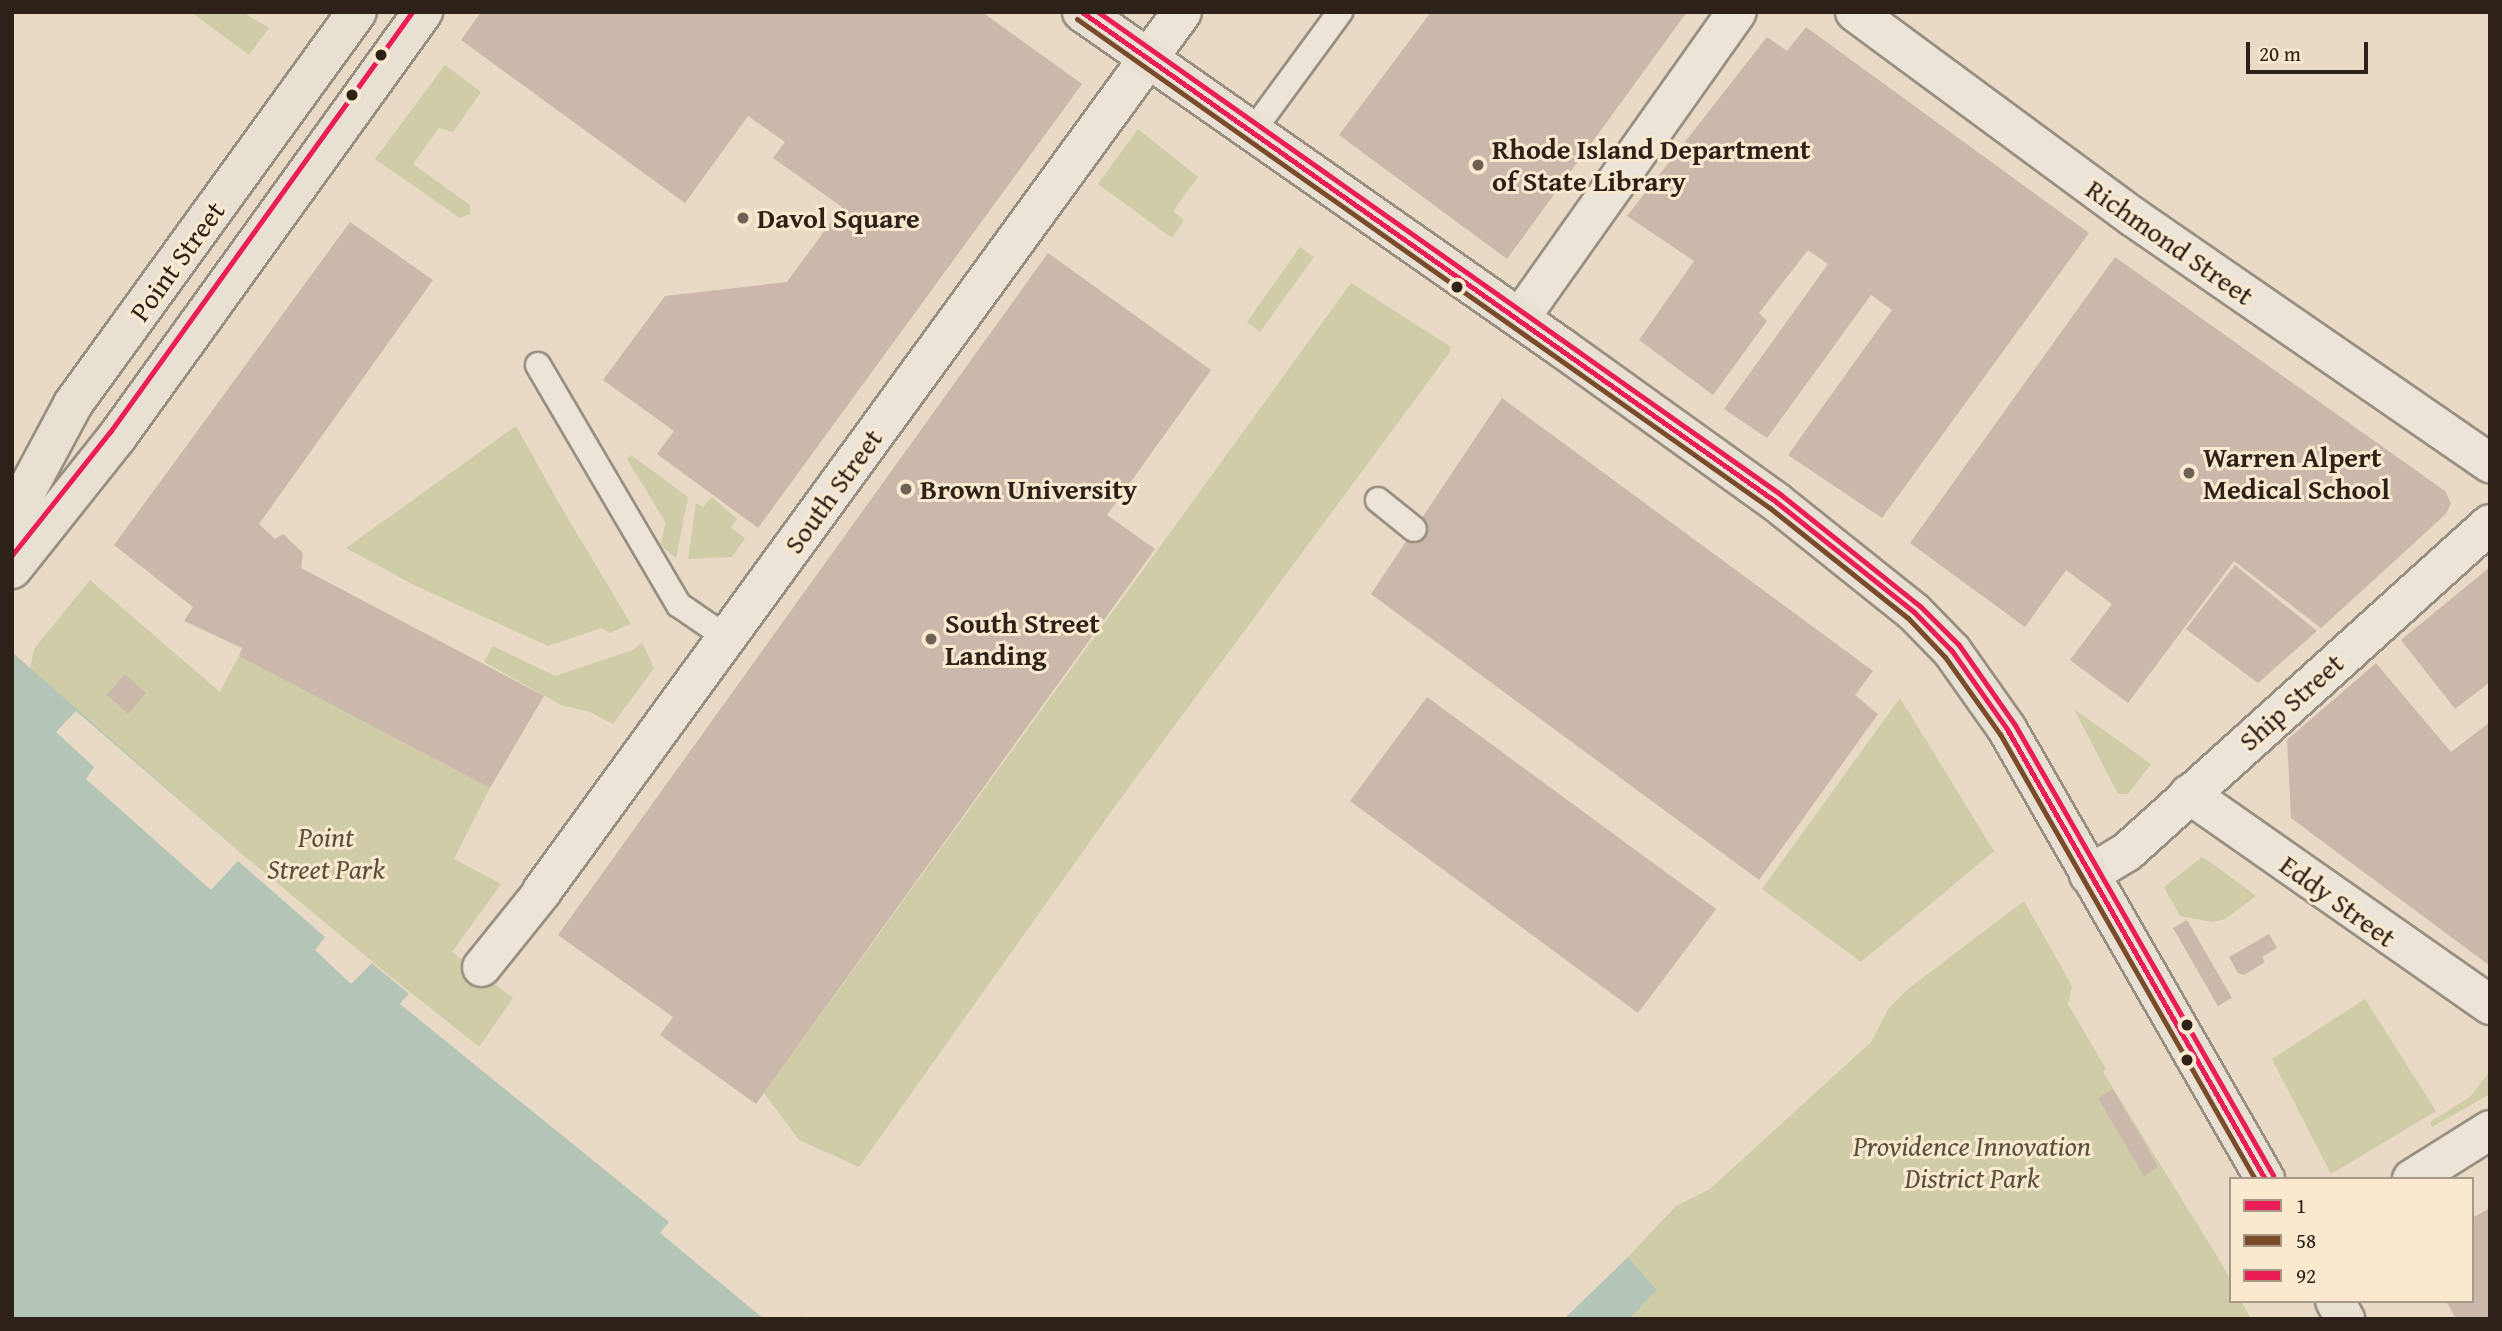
<!DOCTYPE html>
<html>
<head>
<meta charset="utf-8">
<style>
  body { margin:0 }
  #map { position:relative; width:2502px; height:1331px; overflow:hidden; background:#e8dac4; font-family:"Gentium Book Plus",serif }
  div>[style] { position:absolute }
  .green>* { inset:0; background:#cecda8 }
  .water>* { inset:0; background:#b4c4b7 }
  .pier>* { inset:0; background:#e8dac4 }
  .building>* { inset:0; background:#ccb8ab }
  .roads { filter:drop-shadow(2px 0 #988e81) drop-shadow(-2px 0 #988e81) drop-shadow(0 2px #988e81) drop-shadow(0 -2px #988e81) }
  .service>* { height:24px; margin:-12px; padding:0 12px; transform-origin:12px; border-radius:12px; background:#ebe4d9 }
  .pedestrian>* { height:37px; margin:-18.5px; padding:0 18.5px; transform-origin:18.5px; border-radius:18.5px; background:#ebe4d9 }
  .minor>* { height:38px; margin:-19px; padding:0 19px; transform-origin:19px; border-radius:19px; background:#ebe4d9 }
  .tertiary>* { height:38px; margin:-19px; padding:0 19px; transform-origin:19px; border-radius:19px; background:#ebe4d9 }
  .primary>* { height:38px; margin:-19px; padding:0 19px; transform-origin:19px; border-radius:19px; background:#e8e0d3 }
  .bus-1>* { height:5px; margin:-2.5px; padding:0 2.5px; transform-origin:2.5px; border-radius:2.5px; background:#ea1d57 }
  .bus-2>* { height:5px; margin:-2.5px; padding:0 2.5px; transform-origin:2.5px; border-radius:2.5px; background:#7a4b2a }
  .bus-3>* { height:5px; margin:-2.5px; padding:0 2.5px; transform-origin:2.5px; border-radius:2.5px; background:#ea1d57 }
  .dots>* { width:19px; height:19px; translate:-50% -50%; box-sizing:border-box; border:4px solid #fae9cf; border-radius:50% }
  span { translate:-50% -50%; white-space:nowrap; text-align:center; line-height:1.15; -webkit-text-stroke:6px #fae9cf; paint-order:stroke }
  .poi-label { font-size:28px; color:#2d2119; font-weight:700 }
  .left { translate:0 -50%; text-align:left }
  .street-label { font-size:28px; color:#2d2119 }
  .park-label { font-size:28px; color:#57513d; font-style:italic }
  .frame { position:absolute; inset:0; border:14px solid #2d2119; pointer-events:none }
  .legend { position:absolute; left:2229px; top:1177px; width:245px; height:126px; box-sizing:border-box; background:#fae9cf; border:2px solid #a89986; margin:0; padding:9px 12px; list-style:none; font-size:21px; color:#2d2119 }
  .legend li { display:flex; align-items:center; gap:14px; height:35px }
  .legend b { width:35px; border:2px solid #a89986 }
  .scale { position:absolute; left:2246px; top:42px; width:122px; height:32px; box-sizing:border-box; border:4px solid #2d2119; border-top:0; padding-left:9px; font-size:21px; line-height:24px; white-space:nowrap; color:#2d2119; -webkit-text-stroke:5px #fae9cf; paint-order:stroke }
</style>
</head>
<body>
<div id="map">
  <div class="green">
    <div style="clip-path:polygon(191px 12px,242px 12px,269px 28px,249px 55px)"></div>
    <div style="clip-path:polygon(445px 65px,481px 92px,453px 132px,439px 128px,413px 164px,470px 205px,470px 214px,460px 218px,375px 159px)"></div>
    <div style="clip-path:polygon(1138px 129px,1198px 177px,1173px 211px,1184px 220px,1172px 238px,1098px 184px)"></div>
    <div style="clip-path:polygon(1300px 247px,1314px 257px,1260px 332px,1247px 322px)"></div>
    <div style="clip-path:polygon(1351px 283px,1451px 347px,1450px 352px,1113px 809px,859px 1167px,799px 1140px,764px 1093px)"></div>
    <div style="clip-path:polygon(516px 426px,564px 512px,631px 624px,610px 633px,601px 628px,548px 646px,414px 585px,346px 548px)"></div>
    <div style="clip-path:polygon(631px 455px,688px 497px,676px 558px,660px 545px,666px 523px,627px 459px)"></div>
    <div style="clip-path:polygon(712px 497px,737px 519px,731px 528px,745px 538px,732px 557px,688px 559px,696px 503px,703px 507px)"></div>
    <div style="clip-path:polygon(90px 580px,220px 692px,239px 656px,490px 788px,454px 859px,501px 884px,452px 952px,513px 998px,479px 1047px,287px 894px,30px 671px,34px 649px)"></div>
    <div style="clip-path:polygon(642px 642px,654px 668px,613px 724px,590px 712px,561px 705px,484px 662px,493px 646px,555px 676px,633px 650px)"></div>
    <div style="clip-path:polygon(1900px 698px,1994px 851px,1861px 962px,1762px 889px)"></div>
    <div style="clip-path:polygon(2074px 709px,2151px 764px,2128px 794px,2118px 794px)"></div>
    <div style="clip-path:polygon(2202px 857px,2209px 861px,2256px 896px,2225px 919px,2212px 922px,2180px 916px,2164px 887px)"></div>
    <div style="clip-path:polygon(2024px 901px,2072px 986px,2068px 1004px,2106px 1069px,2103px 1072px,2220px 1261px,2231px 1281px,2231px 1301px,2241px 1301px,2251px 1319px,1629px 1319px,1657px 1290px,1628px 1257px,1676px 1206px,1710px 1189px,1871px 1042px,1889px 1008px,1908px 989px)"></div>
    <div style="clip-path:polygon(2365px 999px,2436px 1111px,2331px 1174px,2272px 1059px)"></div>
    <div style="clip-path:polygon(2490px 1071px,2490px 1094px,2432px 1127px,2430px 1122px,2470px 1097px)"></div>
  </div>
  <div class="water">
    <div style="clip-path:polygon(12px 652px,287px 894px,807px 1319px,12px 1319px)"></div>
    <div style="clip-path:polygon(1628px 1257px,1657px 1290px,1629px 1319px,1564px 1319px)"></div>
  </div>
  <div class="pier">
    <div style="clip-path:polygon(76px 711px,243px 855px,373px 962px,351px 984px,315px 950px,325px 937px,238px 861px,211px 890px,86px 779px,94px 767px,56px 732px)"></div>
    <div style="clip-path:polygon(410px 992px,479px 1047px,807px 1319px,764px 1319px,660px 1233px,669px 1222px,400px 1004px)"></div>
  </div>
  <div class="building">
    <div style="clip-path:polygon(481px 12px,982px 12px,1082px 84px,758px 528px,657px 454px,674px 431px,603px 380px,665px 296px,787px 282px,842px 207px,773px 158px,785px 142px,748px 116px,685px 203px,461px 40px)"></div>
    <div style="clip-path:polygon(1431px 12px,1687px 12px,1507px 259px,1339px 135px)"></div>
    <div style="clip-path:polygon(1806px 27px,2089px 233px,1882px 518px,1788px 455px,1892px 310px,1871px 295px,1767px 438px,1724px 409px,1828px 264px,1808px 250px,1759px 313px,1767px 321px,1713px 395px,1639px 340px,1694px 261px,1627px 216px,1767px 37px,1787px 51px)"></div>
    <div style="clip-path:polygon(350px 222px,433px 280px,259px 524px,275px 539px,283px 534px,303px 553px,301px 568px,544px 696px,490px 788px,239px 656px,242px 648px,184px 621px,193px 607px,114px 545px)"></div>
    <div style="clip-path:polygon(1048px 253px,1211px 370px,1107px 515px,1155px 549px,756px 1104px,660px 1035px,673px 1017px,558px 935px)"></div>
    <div style="clip-path:polygon(2115px 257px,2445px 491px,2451px 503px,2446px 514px,2321px 628px,2234px 561px,2128px 703px,2070px 660px,2112px 604px,2066px 570px,2025px 627px,1910px 543px)"></div>
    <div style="clip-path:polygon(1502px 398px,1873px 671px,1855px 695px,1878px 714px,1759px 880px,1371px 594px)"></div>
    <div style="clip-path:polygon(2235px 565px,2317px 631px,2258px 683px,2186px 629px)"></div>
    <div style="clip-path:polygon(2490px 567px,2490px 682px,2455px 709px,2401px 640px)"></div>
    <div style="clip-path:polygon(2376px 663px,2451px 752px,2490px 722px,2490px 966px,2291px 818px,2287px 740px)"></div>
    <div style="clip-path:polygon(125px 674px,146px 693px,128px 714px,107px 695px)"></div>
    <div style="clip-path:polygon(1427px 697px,1716px 909px,1638px 1013px,1350px 801px)"></div>
    <div style="clip-path:polygon(2187px 920px,2232px 998px,2218px 1006px,2173px 928px)"></div>
    <div style="clip-path:polygon(2269px 934px,2277px 948px,2262px 957px,2265px 962px,2244px 975px,2238px 973px,2229px 957px)"></div>
    <div style="clip-path:polygon(2113px 1089px,2158px 1167px,2144px 1176px,2098px 1098px)"></div>
    <div style="clip-path:polygon(2490px 1208px,2490px 1319px,2456px 1319px,2446px 1301px,2472px 1301px,2472px 1218px)"></div>
  </div>
  <div class="roads">
    <div class="service">
      <div style="left:1252px;top:132px;width:149px;rotate:-53.7deg"></div>
      <div style="left:538px;top:365px;width:278px;rotate:59.6deg"></div>
      <div style="left:679px;top:605px;width:58px;rotate:34.5deg"></div>
      <div style="left:1378px;top:500px;width:46px;rotate:38.9deg"></div>
    </div>
    <div class="pedestrian">
      <div style="left:481px;top:967px;width:97px;rotate:-51.2deg"></div>
    </div>
    <div class="minor">
      <div style="left:1520px;top:318px;width:375px;rotate:-54.7deg"></div>
      <div style="left:2189px;top:794px;width:368px;rotate:35deg"></div>
      <div style="left:2089px;top:875px;width:44px;rotate:-31.2deg"></div>
      <div style="left:2127px;top:852px;width:489px;rotate:-42.1deg"></div>
      <div style="left:542px;top:891px;width:1087px;rotate:-53.94deg"></div>
      <div style="left:2412px;top:1179px;width:92px;rotate:-32.1deg"></div>
    </div>
    <div class="tertiary">
      <div style="left:1855px;top:12px;width:345px;rotate:36.4deg"></div>
      <div style="left:2133px;top:217px;width:434px;rotate:34.6deg"></div>
    </div>
    <div class="primary">
      <div style="left:1082px;top:12px;width:586px;rotate:34.99deg"></div>
      <div style="left:1562px;top:348px;width:262px;rotate:35.7deg"></div>
      <div style="left:1775px;top:501px;width:178px;rotate:38.6deg"></div>
      <div style="left:1914px;top:612px;width:54px;rotate:45.7deg"></div>
      <div style="left:1952px;top:651px;width:95px;rotate:54.8deg"></div>
      <div style="left:2007px;top:729px;width:519px;rotate:60.17deg"></div>
      <div style="left:12px;top:518px;width:129px;rotate:-61.8deg"></div>
      <div style="left:73px;top:404px;width:484px;rotate:-54.1deg"></div>
      <div style="left:12px;top:569px;width:169px;rotate:-51.5deg"></div>
      <div style="left:117px;top:437px;width:524px;rotate:-54.25deg"></div>
      <div style="left:2335px;top:1301px;width:21px;rotate:61deg"></div>
    </div>
  </div>
  <div class="bus-1">
    <div style="left:1082px;top:12px;width:848px;rotate:35.21deg"></div>
    <div style="left:1775px;top:501px;width:178px;rotate:38.6deg"></div>
    <div style="left:1914px;top:612px;width:54px;rotate:45.7deg"></div>
    <div style="left:1952px;top:651px;width:95px;rotate:54.8deg"></div>
    <div style="left:2007px;top:729px;width:519px;rotate:60.17deg"></div>
  </div>
  <div class="bus-2">
    <div style="left:1077px;top:19px;width:848px;rotate:35.21deg"></div>
    <div style="left:1770px;top:508px;width:176px;rotate:38.6deg"></div>
    <div style="left:1908px;top:618px;width:54px;rotate:46.5deg"></div>
    <div style="left:1945px;top:657px;width:95px;rotate:54.5deg"></div>
    <div style="left:2000px;top:734px;width:513px;rotate:60.19deg"></div>
  </div>
  <div class="bus-3">
    <div style="left:1098px;top:12px;width:835px;rotate:35.25deg"></div>
    <div style="left:1780px;top:494px;width:179px;rotate:38.7deg"></div>
    <div style="left:1920px;top:606px;width:55px;rotate:45deg"></div>
    <div style="left:1959px;top:645px;width:98px;rotate:55deg"></div>
    <div style="left:2015px;top:725px;width:519px;rotate:60.17deg"></div>
    <div style="left:12px;top:555px;width:157px;rotate:-51.5deg"></div>
    <div style="left:110px;top:432px;width:517px;rotate:-54.28deg"></div>
  </div>
  <div class="dots">
    <div style="left:381px;top:55px;background:#2d2119"></div>
    <div style="left:352px;top:95px;background:#2d2119"></div>
    <div style="left:1478px;top:165px;background:#6e6255"></div>
    <div style="left:743px;top:218px;background:#6e6255"></div>
    <div style="left:1457px;top:287px;background:#2d2119"></div>
    <div style="left:2189px;top:473px;background:#6e6255"></div>
    <div style="left:906px;top:489px;background:#6e6255"></div>
    <div style="left:931px;top:639px;background:#6e6255"></div>
    <div style="left:2187px;top:1025px;background:#2d2119"></div>
    <div style="left:2187px;top:1060px;background:#2d2119"></div>
  </div>
  <div class="poi-label">
    <span class="left" style="left:1492px;top:165px">Rhode Island Department<br>of State Library</span>
    <span class="left" style="left:757px;top:218px">Davol Square</span>
    <span class="left" style="left:2203px;top:473px">Warren Alpert<br>Medical School</span>
    <span class="left" style="left:920px;top:489px">Brown University</span>
    <span class="left" style="left:945px;top:639px">South Street<br>Landing</span>
  </div>
  <div class="street-label">
    <span style="left:2170px;top:242px;rotate:35deg">Richmond Street</span>
    <span style="left:177px;top:261px;rotate:-54deg">Point Street</span>
    <span style="left:833px;top:491px;rotate:-54deg">South Street</span>
    <span style="left:2291px;top:702px;rotate:-42deg">Ship Street</span>
    <span style="left:2338px;top:901px;rotate:36deg">Eddy Street</span>
  </div>
  <div class="park-label">
    <span style="left:326px;top:853px">Point<br>Street Park</span>
    <span style="left:1972px;top:1162px">Providence Innovation<br>District Park</span>
  </div>
  <div class="frame"></div>
  <ul class="legend">
  <li><b style="height:9px;background:#ea1d57"></b>1</li>
  <li><b style="height:9px;background:#7a4b2a"></b>58</li>
  <li><b style="height:9px;background:#ea1d57"></b>92</li>
  </ul>
  <div class="scale">20 m</div>
</div>
</body>
</html>
